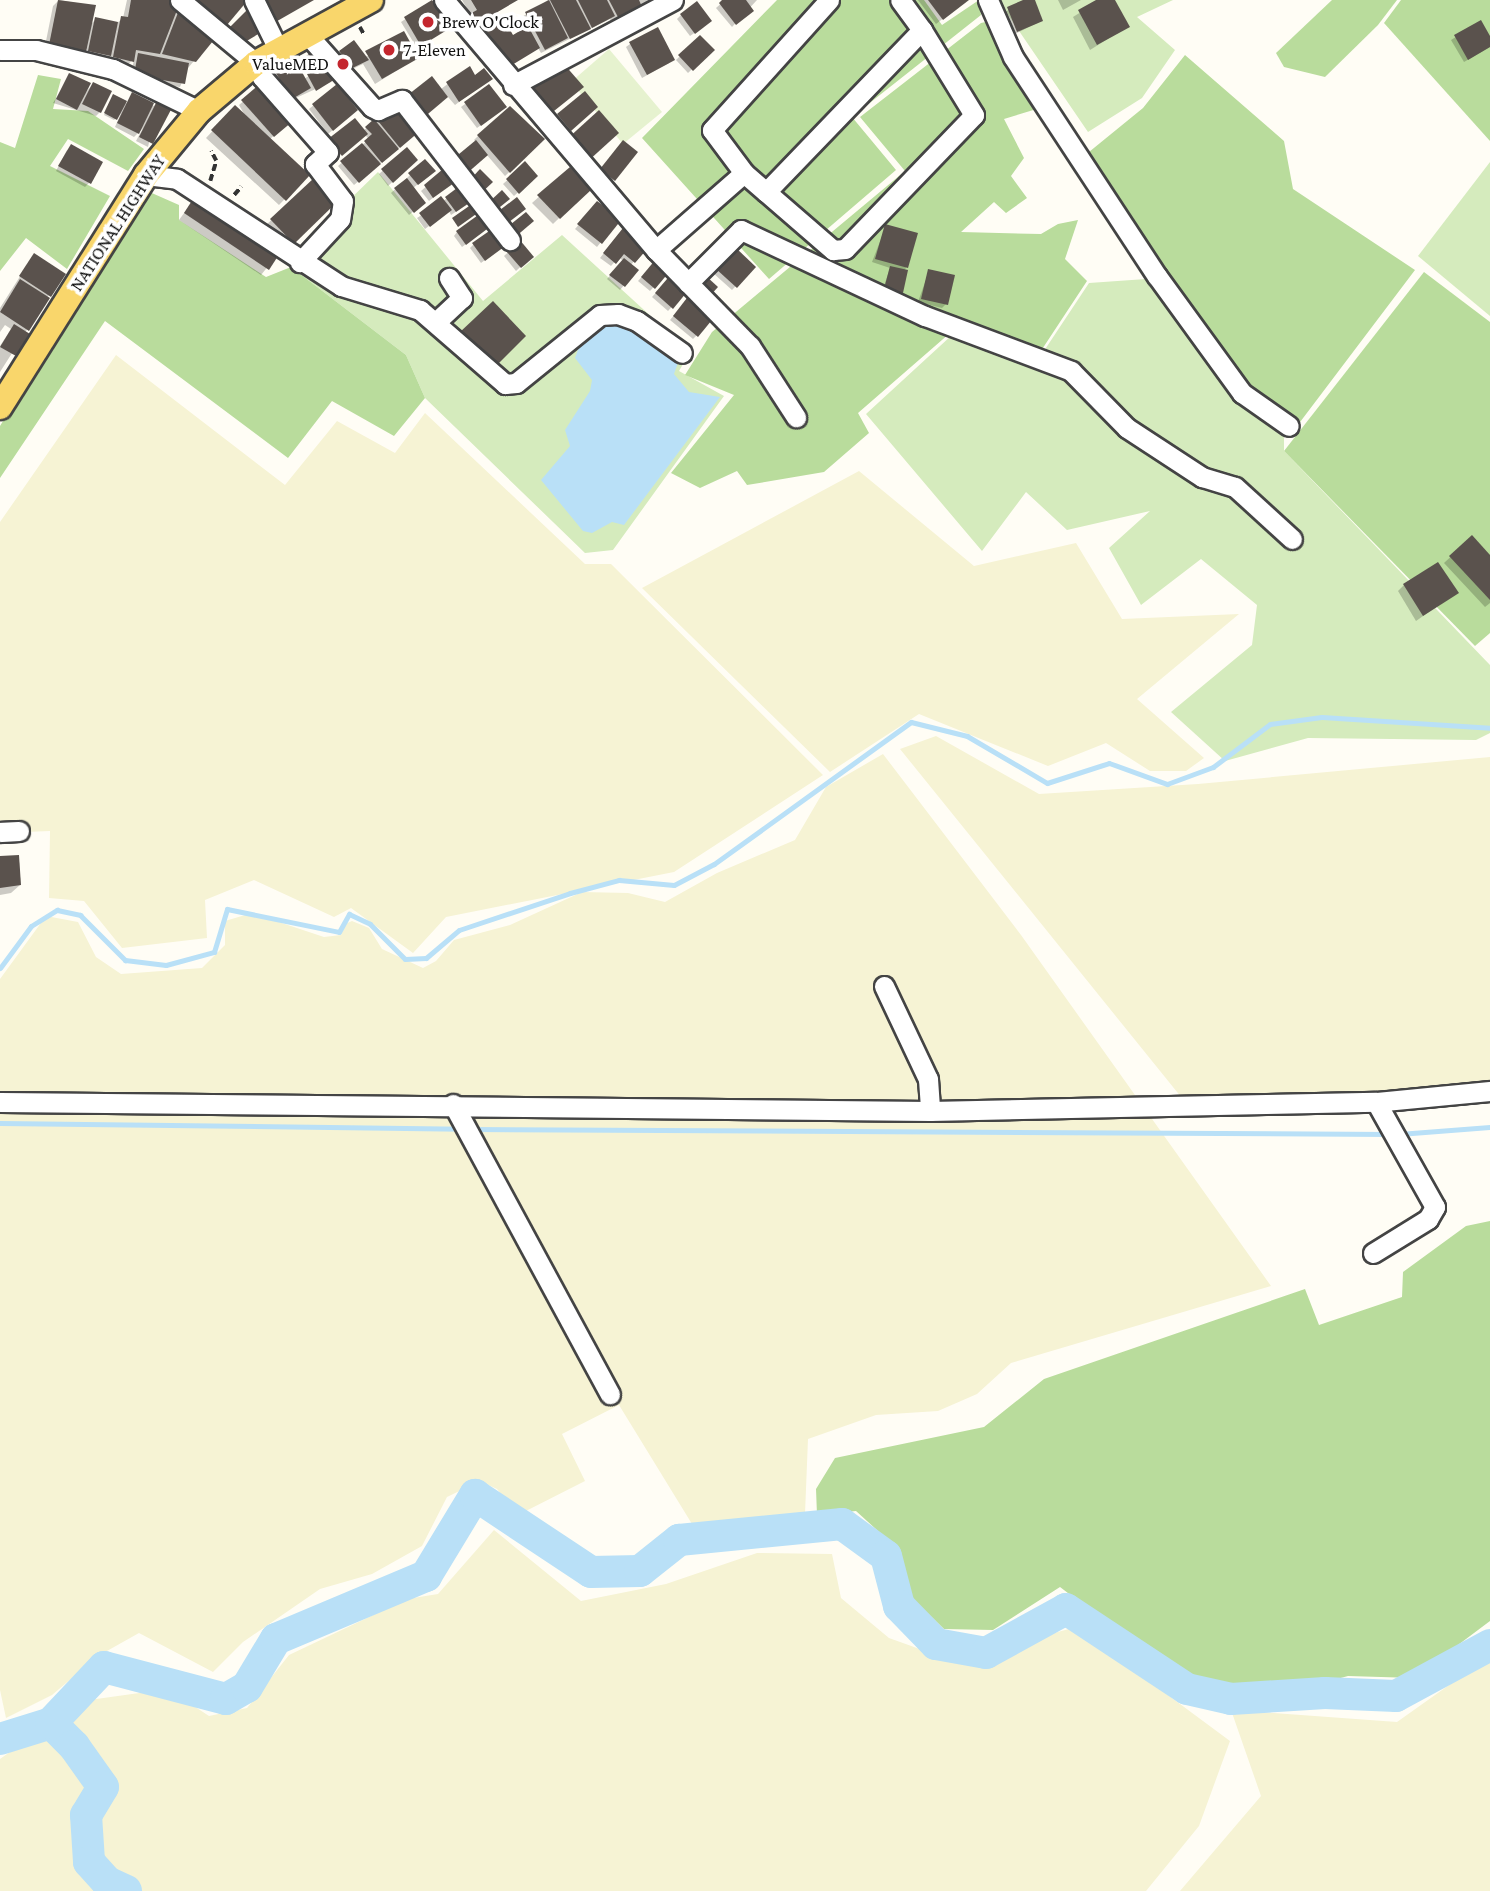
<!DOCTYPE html>
<html>
<head>
<meta charset="utf-8">
<style>
  body { margin:0 }
  #map { position:relative; width:1490px; height:1891px; overflow:hidden; background:#fffdf5; font-family:"Crimson Pro",serif }
  div>[style] { position:absolute }
  .farmland>* { inset:0; background:#f6f3d4 }
  .green>* { inset:0; background:#d5ebbd }
  .forest>* { inset:0; background:#b9dc9c }
  .pitch>* { inset:0; background:#e6f2cf }
  .water>* { inset:0; background:#b9e0f7 }
  .shadow>* { inset:0; background:#0003 }
  .stream>* { height:5px; margin:-2.5px; padding:0 2.5px; transform-origin:2.5px; border-radius:2.5px; background:#b9e0f7 }
  .river>* { height:32px; margin:-16px; padding:0 16px; transform-origin:16px; border-radius:16px; background:#b9e0f7 }
  .building>* { inset:0; background:#5a524d }
  .path>* { height:3.5px; margin-top:-1.75px; transform-origin:0; background:repeating-linear-gradient(90deg,#333 0 7px,transparent 0 10.5px) }
  .roads { filter:drop-shadow(2px 0 #444) drop-shadow(-2px 0 #444) drop-shadow(0 2px #444) drop-shadow(0 -2px #444) }
  .minor>* { height:19px; margin:-9.5px; padding:0 9.5px; transform-origin:9.5px; border-radius:9.5px; background:#fff }
  .major>* { height:24px; margin:-12px; padding:0 12px; transform-origin:12px; border-radius:12px; background:#f9d66b }
  .dots>* { width:19px; height:19px; translate:-50% -50%; box-sizing:border-box; border:4px solid #fff; border-radius:50% }
  span { translate:-50% -50%; white-space:nowrap; text-align:center; line-height:1.15; -webkit-text-stroke:7px #fff; paint-order:stroke }
  .poi-label { font-size:18px; color:#111 }
  .left { translate:0 -50%; text-align:left }
  .right { translate:-100% -50%; text-align:right }
  .street-label { font-size:18px; color:#111 }
</style>
</head>
<body>
<div id="map">
  <div class="farmland">
    <div style="clip-path:polygon(116px 355px,285px 485px,337px 421px,395px 453px,425px 413px,585px 564px,611px 564px,823px 775px,674px 872px,446px 917px,413px 953px,351px 908px,334px 917px,254px 880px,205px 900px,207px 938px,122px 948px,84px 901px,49px 898px,50px 831px,0 833px,0 522px)"></div>
    <div style="clip-path:polygon(859px 471px,974px 566px,1076px 543px,1122px 619px,1239px 614px,1137px 699px,1204px 758px,1186px 771px,1150px 771px,1106px 743px,1048px 766px,919px 714px,830px 772px,642px 588px)"></div>
    <div style="clip-path:polygon(936px 736px,1039px 794px,1198px 784px,1490px 757px,1490px 1100px,1194px 1113px,900px 749px)"></div>
    <div style="clip-path:polygon(883px 754px,1021px 935px,1271px 1286px,1011px 1363px,977px 1394px,938px 1411px,876px 1415px,808px 1439px,805px 1514px,692px 1524px,619px 1405px,562px 1434px,585px 1481px,518px 1515px,497px 1489px,480px 1481px,447px 1497px,422px 1546px,372px 1574px,320px 1589px,243px 1642px,213px 1672px,139px 1633px,98px 1656px,52px 1695px,6px 1718px,0 1690px,0 979px,46px 916px,78px 922px,96px 957px,121px 974px,202px 968px,225px 945px,225px 921px,252px 913px,324px 937px,341px 935px,345px 924px,352px 921px,369px 928px,382px 949px,423px 968px,436px 961px,454px 940px,510px 925px,582px 892px,628px 893px,665px 902px,717px 873px,795px 840px,826px 787px)"></div>
    <div style="clip-path:polygon(494px 1530px,581px 1601px,666px 1584px,757px 1553px,832px 1554px,841px 1598px,889px 1638px,953px 1661px,1076px 1627px,1230px 1741px,1199px 1826px,1146px 1891px,0 1891px,0 1759px,82px 1701px,168px 1689px,209px 1716px,247px 1708px,289px 1655px,407px 1599px,438px 1594px)"></div>
    <div style="clip-path:polygon(1490px 1656px,1490px 1891px,1180px 1891px,1261px 1796px,1231px 1710px,1397px 1722px)"></div>
  </div>
  <div class="green">
    <div style="clip-path:polygon(998px 0,1173px 0,1137px 17px,1175px 50px,1142px 98px,1088px 132px)"></div>
    <div style="clip-path:polygon(1490px 162px,1490px 316px,1418px 256px)"></div>
    <div style="clip-path:polygon(378px 172px,483px 301px,562px 235px,690px 352px,679px 371px,724px 396px,613px 550px,585px 553px,425px 398px,406px 355px,291px 267px,307px 241px)"></div>
    <div style="clip-path:polygon(1146px 279px,1225px 384px,1284px 435px,1284px 451px,1490px 665px,1490px 733px,1476px 740px,1308px 738px,1225px 761px,1171px 712px,1252px 645px,1257px 605px,1201px 559px,1141px 605px,1109px 548px,1150px 511px,1067px 530px,1026px 492px,982px 551px,866px 414px,952px 335px,1032px 369px,1089px 283px)"></div>
  </div>
  <div class="forest">
    <div style="clip-path:polygon(777px 0,924px 0,942px 25px,979px 0,981px 15px,852px 117px,896px 170px,769px 279px,642px 138px)"></div>
    <div style="clip-path:polygon(1332px 0,1397px 0,1378px 25px,1325px 77px,1284px 67px,1276px 53px)"></div>
    <div style="clip-path:polygon(1401px 0,1490px 0,1490px 141px,1384px 23px)"></div>
    <div style="clip-path:polygon(990px 21px,1040px 108px,1004px 119px,1024px 158px,1011px 176px,1027px 198px,1006px 213px,994px 202px,961px 232px,1041px 234px,1058px 224px,1078px 220px,1065px 259px,1087px 281px,1031px 366px,950px 333px,858px 413px,869px 433px,824px 472px,747px 485px,737px 471px,700px 488px,671px 473px,734px 395px,685px 375px,712px 332px,905px 171px,860px 117px,981px 23px)"></div>
    <div style="clip-path:polygon(1185px 55px,1284px 141px,1293px 189px,1415px 270px,1288px 438px,1133px 257px,1081px 174px,1089px 152px,1143px 108px)"></div>
    <div style="clip-path:polygon(38px 75px,61px 79px,53px 109px,88px 111px,144px 149px,128px 171px,68px 139px,50px 166px,110px 196px,67px 269px,26px 238px,0 271px,0 142px,15px 148px)"></div>
    <div style="clip-path:polygon(145px 190px,179px 205px,179px 220px,266px 277px,291px 267px,406px 355px,425px 398px,394px 436px,332px 401px,288px 458px,105px 321px,0 478px,0 426px)"></div>
    <div style="clip-path:polygon(1424px 272px,1490px 322px,1490px 633px,1475px 646px,1284px 451px)"></div>
    <div style="clip-path:polygon(1490px 1221px,1490px 1621px,1414px 1678px,1348px 1676px,1282px 1694px,1172px 1672px,1060px 1587px,993px 1630px,944px 1629px,912px 1598px,900px 1551px,856px 1511px,817px 1515px,816px 1489px,835px 1458px,984px 1427px,1044px 1379px,1305px 1289px,1319px 1325px,1402px 1297px,1403px 1272px,1466px 1226px)"></div>
  </div>
  <div class="pitch">
    <div style="clip-path:polygon(609px 49px,662px 112px,623px 144px,571px 82px)"></div>
  </div>
  <div class="water">
    <div style="clip-path:polygon(612px 324px,643px 333px,679px 360px,674px 374px,689px 392px,720px 397px,624px 525px,612px 522px,592px 533px,583px 531px,541px 480px,570px 446px,565px 430px,590px 391px,592px 380px,575px 358px,579px 347px,599px 328px)"></div>
  </div>
  <div class="shadow">
    <div style="clip-path:polygon(59px 0,94px 6px,90px 25px,96px 19px,116px 24px,123px 18px,127px 0,171px 0,175px 11px,215px 36px,188px 68px,180px 87px,131px 79px,134px 58px,126px 67px,85px 55px,87px 49px,78px 57px,44px 51px,53px 6px)"></div>
    <div style="clip-path:polygon(184px 0,246px 0,219px 30px)"></div>
    <div style="clip-path:polygon(434px 0,450px 26px,417px 48px,401px 22px)"></div>
    <div style="clip-path:polygon(462px 0,515px 0,466px 32px,471px 15px)"></div>
    <div style="clip-path:polygon(548px 0,658px 0,612px 24px,610px 19px,541px 53px,538px 48px,507px 67px,484px 36px,504px 23px,513px 37px,528px 28px,522px 17px)"></div>
    <div style="clip-path:polygon(725px 0,757px 0,732px 27px,716px 8px)"></div>
    <div style="clip-path:polygon(918px 0,967px 0,936px 24px)"></div>
    <div style="clip-path:polygon(1033px 0,1041px 21px,1013px 35px,1004px 12px)"></div>
    <div style="clip-path:polygon(1058px 0,1081px 0,1063px 10px)"></div>
    <div style="clip-path:polygon(1100px 0,1113px 0,1127px 27px,1090px 50px,1073px 17px)"></div>
    <div style="clip-path:polygon(681px 15px,706px 25px,690px 36px,677px 19px)"></div>
    <div style="clip-path:polygon(1480px 22px,1490px 47px,1464px 62px,1451px 40px)"></div>
    <div style="clip-path:polygon(700px 37px,712px 50px,688px 73px,676px 60px)"></div>
    <div style="clip-path:polygon(630px 44px,669px 63px,642px 78px,626px 47px)"></div>
    <div style="clip-path:polygon(340px 52px,363px 56px,417px 58px,375px 84px,363px 64px,338px 76px)"></div>
    <div style="clip-path:polygon(326px 65px,331px 82px,287px 102px,272px 75px,275px 72px,304px 79px)"></div>
    <div style="clip-path:polygon(469px 68px,475px 77px,486px 82px,455px 105px,441px 89px)"></div>
    <div style="clip-path:polygon(70px 75px,85px 93px,93px 84px,100px 112px,96px 116px,53px 103px)"></div>
    <div style="clip-path:polygon(261px 86px,291px 121px,270px 139px,308px 175px,279px 205px,206px 138px,235px 107px,247px 119px,239px 105px)"></div>
    <div style="clip-path:polygon(337px 86px,352px 114px,328px 134px,309px 109px)"></div>
    <div style="clip-path:polygon(585px 93px,596px 107px,566px 133px,554px 119px)"></div>
    <div style="clip-path:polygon(133px 95px,154px 106px,159px 99px,148px 147px,136px 141px,143px 128px,134px 137px,115px 127px,121px 113px,114px 120px,104px 115px,114px 96px,127px 103px)"></div>
    <div style="clip-path:polygon(465px 104px,501px 111px,477px 128px,461px 107px)"></div>
    <div style="clip-path:polygon(397px 107px,414px 135px,354px 185px,338px 166px,369px 139px,365px 135px,337px 158px,326px 144px,363px 131px,374px 121px,376px 124px)"></div>
    <div style="clip-path:polygon(478px 136px,543px 139px,505px 176px,474px 140px)"></div>
    <div style="clip-path:polygon(619px 146px,614px 179px,610px 183px,597px 174px)"></div>
    <div style="clip-path:polygon(407px 149px,416px 160px,388px 186px,379px 174px)"></div>
    <div style="clip-path:polygon(67px 150px,89px 183px,85px 187px,56px 171px)"></div>
    <div style="clip-path:polygon(425px 161px,430px 175px,413px 188px,420px 206px,409px 215px,391px 193px)"></div>
    <div style="clip-path:polygon(525px 164px,536px 176px,514px 196px,503px 184px)"></div>
    <div style="clip-path:polygon(570px 169px,588px 190px,553px 224px,532px 203px)"></div>
    <div style="clip-path:polygon(443px 172px,448px 186px,429px 201px,421px 191px)"></div>
    <div style="clip-path:polygon(314px 180px,335px 202px,287px 249px,265px 226px)"></div>
    <div style="clip-path:polygon(195px 198px,278px 254px,261px 275px,179px 220px)"></div>
    <div style="clip-path:polygon(446px 199px,466px 205px,451px 215px,449px 211px,425px 229px,417px 218px)"></div>
    <div style="clip-path:polygon(594px 207px,619px 219px,597px 247px,575px 229px)"></div>
    <div style="clip-path:polygon(886px 226px,906px 267px,897px 296px,882px 292px,890px 268px,872px 262px)"></div>
    <div style="clip-path:polygon(485px 230px,462px 247px,454px 236px,457px 232px)"></div>
    <div style="clip-path:polygon(619px 234px,645px 248px,631px 265px,637px 270px,620px 290px,607px 279px,623px 261px,619px 257px,611px 266px,600px 258px)"></div>
    <div style="clip-path:polygon(519px 242px,531px 257px,516px 271px,504px 256px)"></div>
    <div style="clip-path:polygon(474px 244px,502px 247px,481px 263px,470px 248px)"></div>
    <div style="clip-path:polygon(735px 250px,754px 267px,732px 290px,713px 273px)"></div>
    <div style="clip-path:polygon(31px 259px,49px 295px,0 372px,0 346px,11px 329px,5px 325px,0 332px,0 308px)"></div>
    <div style="clip-path:polygon(656px 261px,668px 271px,650px 291px,638px 281px)"></div>
    <div style="clip-path:polygon(929px 271px,946px 304px,942px 308px,918px 302px)"></div>
    <div style="clip-path:polygon(673px 274px,689px 288px,668px 311px,652px 297px)"></div>
    <div style="clip-path:polygon(687px 300px,697px 335px,693px 339px,670px 320px)"></div>
    <div style="clip-path:polygon(1472px 537px,1490px 557px,1490px 603px,1485px 607px,1444px 563px)"></div>
    <div style="clip-path:polygon(1404px 585px,1456px 593px,1416px 621px,1398px 591px)"></div>
    <div style="clip-path:polygon(0 858px,20px 885px,11px 893px,0 895px)"></div>
  </div>
  <div class="stream">
    <div style="left:0;top:968px;width:52px;rotate:-53.6deg"></div>
    <div style="left:31px;top:926px;width:31px;rotate:-32deg"></div>
    <div style="left:57px;top:910px;width:24px;rotate:12deg"></div>
    <div style="left:80px;top:915px;width:64px;rotate:45deg"></div>
    <div style="left:125px;top:960px;width:41px;rotate:7deg"></div>
    <div style="left:166px;top:965px;width:50px;rotate:-15.2deg"></div>
    <div style="left:214px;top:952px;width:45px;rotate:-73.2deg"></div>
    <div style="left:227px;top:909px;width:114px;rotate:11.6deg"></div>
    <div style="left:339px;top:932px;width:21px;rotate:-61deg"></div>
    <div style="left:349px;top:914px;width:23px;rotate:25deg"></div>
    <div style="left:370px;top:924px;width:49px;rotate:45deg"></div>
    <div style="left:405px;top:959px;width:21px;rotate:-3deg"></div>
    <div style="left:426px;top:958px;width:43px;rotate:-40.3deg"></div>
    <div style="left:459px;top:930px;width:117px;rotate:-18.4deg"></div>
    <div style="left:570px;top:893px;width:51px;rotate:-14.9deg"></div>
    <div style="left:619px;top:880px;width:55px;rotate:5.2deg"></div>
    <div style="left:674px;top:885px;width:45px;rotate:-27.7deg"></div>
    <div style="left:714px;top:864px;width:243px;rotate:-35.8deg"></div>
    <div style="left:911px;top:722px;width:58px;rotate:14deg"></div>
    <div style="left:967px;top:736px;width:93px;rotate:30.4deg"></div>
    <div style="left:1047px;top:783px;width:65px;rotate:-17.9deg"></div>
    <div style="left:1109px;top:763px;width:62px;rotate:19.9deg"></div>
    <div style="left:1167px;top:784px;width:49px;rotate:-20.3deg"></div>
    <div style="left:1213px;top:767px;width:71px;rotate:-37deg"></div>
    <div style="left:1270px;top:724px;width:52px;rotate:-7.7deg"></div>
    <div style="left:1322px;top:717px;width:168px;rotate:3.7deg"></div>
    <div style="left:0;top:1123px;width:462px;rotate:0.7deg"></div>
    <div style="left:472px;top:1129px;width:917px;rotate:0.31deg"></div>
    <div style="left:1399px;top:1134px;width:91px;rotate:-4.4deg"></div>
  </div>
  <div class="river">
    <div style="left:51px;top:1723px;width:33px;rotate:45deg"></div>
    <div style="left:74px;top:1746px;width:50px;rotate:54.7deg"></div>
    <div style="left:103px;top:1787px;width:33px;rotate:121deg"></div>
    <div style="left:86px;top:1815px;width:47px;rotate:86.3deg"></div>
    <div style="left:89px;top:1862px;width:27px;rotate:48deg"></div>
    <div style="left:107px;top:1882px;width:21px;rotate:25deg"></div>
    <div style="left:0;top:1739px;width:53px;rotate:-17.4deg"></div>
    <div style="left:51px;top:1723px;width:77px;rotate:-46.6deg"></div>
    <div style="left:104px;top:1667px;width:126px;rotate:14.7deg"></div>
    <div style="left:226px;top:1699px;width:24px;rotate:-30deg"></div>
    <div style="left:247px;top:1687px;width:56px;rotate:-58.9deg"></div>
    <div style="left:276px;top:1639px;width:163px;rotate:-22.8deg"></div>
    <div style="left:426px;top:1576px;width:95px;rotate:-58.8deg"></div>
    <div style="left:475px;top:1495px;width:139px;rotate:33.6deg"></div>
    <div style="left:591px;top:1572px;width:49px;rotate:-1.2deg"></div>
    <div style="left:640px;top:1571px;width:50px;rotate:-38.5deg"></div>
    <div style="left:679px;top:1540px;width:164px;rotate:-5.6deg"></div>
    <div style="left:842px;top:1524px;width:54px;rotate:36deg"></div>
    <div style="left:886px;top:1556px;width:52px;rotate:75.4deg"></div>
    <div style="left:899px;top:1606px;width:53px;rotate:45.8deg"></div>
    <div style="left:936px;top:1644px;width:51px;rotate:10.2deg"></div>
    <div style="left:986px;top:1653px;width:91px;rotate:-28.8deg"></div>
    <div style="left:1066px;top:1609px;width:145px;rotate:33.5deg"></div>
    <div style="left:1187px;top:1689px;width:45px;rotate:12.8deg"></div>
    <div style="left:1231px;top:1699px;width:94px;rotate:-3.7deg"></div>
    <div style="left:1325px;top:1693px;width:71px;rotate:2.4deg"></div>
    <div style="left:1396px;top:1696px;width:107px;rotate:-28.5deg"></div>
  </div>
  <div class="building">
    <div style="clip-path:polygon(58px 0,96px 5px,86px 52px,49px 45px)"></div>
    <div style="clip-path:polygon(131px 0,174px 0,179px 5px,160px 54px,136px 50px,134px 62px,113px 57px,121px 16px,128px 17px)"></div>
    <div style="clip-path:polygon(197px 0,248px 0,227px 25px)"></div>
    <div style="clip-path:polygon(259px 0,314px 0,272px 24px)"></div>
    <div style="clip-path:polygon(432px 0,452px 27px,421px 46px,404px 17px)"></div>
    <div style="clip-path:polygon(471px 0,518px 0,472px 27px,466px 16px,477px 10px)"></div>
    <div style="clip-path:polygon(549px 0,568px 38px,545px 50px,525px 12px)"></div>
    <div style="clip-path:polygon(550px 0,576px 0,591px 29px,570px 39px)"></div>
    <div style="clip-path:polygon(578px 0,607px 0,615px 16px,592px 28px)"></div>
    <div style="clip-path:polygon(609px 0,639px 0,642px 7px,619px 19px)"></div>
    <div style="clip-path:polygon(722px 0,746px 0,754px 11px,736px 25px,719px 3px)"></div>
    <div style="clip-path:polygon(928px 0,969px 0,943px 20px)"></div>
    <div style="clip-path:polygon(1023px 0,1035px 0,1043px 21px,1017px 32px,1007px 7px)"></div>
    <div style="clip-path:polygon(1096px 0,1115px 0,1130px 27px,1097px 45px,1078px 10px)"></div>
    <div style="clip-path:polygon(697px 1px,712px 21px,695px 34px,680px 14px)"></div>
    <div style="clip-path:polygon(179px 10px,217px 36px,196px 62px,162px 54px)"></div>
    <div style="clip-path:polygon(247px 10px,265px 30px,245px 42px,230px 27px)"></div>
    <div style="clip-path:polygon(95px 17px,118px 22px,111px 56px,88px 51px)"></div>
    <div style="clip-path:polygon(1481px 20px,1490px 36px,1490px 47px,1468px 60px,1454px 35px)"></div>
    <div style="clip-path:polygon(505px 21px,513px 35px,528px 26px,540px 48px,512px 65px,486px 31px)"></div>
    <div style="clip-path:polygon(658px 27px,675px 60px,647px 75px,629px 42px)"></div>
    <div style="clip-path:polygon(404px 31px,419px 58px,382px 79px,365px 51px)"></div>
    <div style="clip-path:polygon(700px 35px,715px 50px,693px 71px,678px 55px)"></div>
    <div style="clip-path:polygon(354px 40px,369px 60px,342px 73px,334px 62px,343px 56px,339px 51px)"></div>
    <div style="clip-path:polygon(314px 51px,321px 63px,308px 71px,301px 59px)"></div>
    <div style="clip-path:polygon(138px 53px,189px 63px,185px 84px,134px 75px)"></div>
    <div style="clip-path:polygon(294px 58px,311px 88px,292px 99px,274px 70px)"></div>
    <div style="clip-path:polygon(327px 62px,337px 78px,316px 91px,307px 74px)"></div>
    <div style="clip-path:polygon(563px 63px,584px 87px,549px 115px,529px 91px)"></div>
    <div style="clip-path:polygon(470px 66px,475px 75px,484px 68px,493px 79px,459px 102px,446px 82px)"></div>
    <div style="clip-path:polygon(69px 73px,91px 83px,77px 110px,56px 99px)"></div>
    <div style="clip-path:polygon(432px 76px,448px 97px,422px 119px,404px 98px)"></div>
    <div style="clip-path:polygon(93px 82px,112px 91px,101px 113px,82px 104px)"></div>
    <div style="clip-path:polygon(261px 83px,293px 121px,274px 137px,241px 100px)"></div>
    <div style="clip-path:polygon(337px 84px,358px 110px,333px 131px,312px 104px)"></div>
    <div style="clip-path:polygon(489px 84px,507px 107px,481px 126px,464px 102px)"></div>
    <div style="clip-path:polygon(585px 91px,598px 107px,571px 131px,557px 114px)"></div>
    <div style="clip-path:polygon(132px 92px,154px 103px,139px 134px,117px 123px)"></div>
    <div style="clip-path:polygon(113px 94px,127px 101px,117px 120px,104px 113px)"></div>
    <div style="clip-path:polygon(159px 97px,174px 104px,153px 144px,139px 137px)"></div>
    <div style="clip-path:polygon(398px 104px,420px 131px,400px 148px,378px 121px)"></div>
    <div style="clip-path:polygon(235px 105px,310px 175px,286px 201px,211px 130px)"></div>
    <div style="clip-path:polygon(510px 106px,545px 139px,510px 173px,477px 135px)"></div>
    <div style="clip-path:polygon(599px 110px,619px 133px,587px 162px,566px 140px)"></div>
    <div style="clip-path:polygon(355px 118px,368px 134px,342px 156px,328px 139px)"></div>
    <div style="clip-path:polygon(374px 119px,399px 149px,382px 163px,364px 141px,372px 134px,365px 127px)"></div>
    <div style="clip-path:polygon(476px 140px,488px 155px,465px 175px,453px 159px)"></div>
    <div style="clip-path:polygon(623px 140px,638px 152px,615px 181px,600px 169px)"></div>
    <div style="clip-path:polygon(362px 143px,381px 164px,359px 183px,340px 161px)"></div>
    <div style="clip-path:polygon(71px 144px,103px 162px,91px 184px,58px 166px)"></div>
    <div style="clip-path:polygon(407px 147px,418px 160px,393px 183px,381px 169px)"></div>
    <div style="clip-path:polygon(425px 159px,436px 171px,418px 185px,408px 173px)"></div>
    <div style="clip-path:polygon(525px 161px,538px 176px,519px 194px,506px 179px)"></div>
    <div style="clip-path:polygon(570px 167px,591px 190px,560px 219px,537px 195px)"></div>
    <div style="clip-path:polygon(443px 169px,454px 183px,433px 198px,424px 185px)"></div>
    <div style="clip-path:polygon(480px 169px,493px 182px,479px 195px,467px 183px)"></div>
    <div style="clip-path:polygon(314px 178px,337px 202px,294px 244px,270px 219px)"></div>
    <div style="clip-path:polygon(407px 178px,426px 203px,414px 213px,394px 188px)"></div>
    <div style="clip-path:polygon(461px 185px,472px 201px,456px 212px,445px 197px)"></div>
    <div style="clip-path:polygon(502px 190px,510px 199px,495px 211px,488px 203px)"></div>
    <div style="clip-path:polygon(195px 196px,280px 253px,269px 270px,184px 213px)"></div>
    <div style="clip-path:polygon(441px 196px,452px 210px,430px 227px,419px 213px)"></div>
    <div style="clip-path:polygon(517px 197px,526px 209px,509px 222px,500px 210px)"></div>
    <div style="clip-path:polygon(597px 201px,622px 219px,602px 244px,577px 224px)"></div>
    <div style="clip-path:polygon(472px 204px,479px 212px,458px 227px,452px 218px)"></div>
    <div style="clip-path:polygon(526px 212px,534px 221px,514px 238px,506px 228px)"></div>
    <div style="clip-path:polygon(481px 213px,491px 226px,466px 245px,456px 231px)"></div>
    <div style="clip-path:polygon(885px 224px,918px 233px,908px 268px,875px 259px)"></div>
    <div style="clip-path:polygon(495px 227px,508px 244px,485px 261px,472px 243px)"></div>
    <div style="clip-path:polygon(623px 228px,648px 248px,635px 263px,624px 254px,616px 264px,603px 253px)"></div>
    <div style="clip-path:polygon(519px 239px,534px 257px,521px 268px,506px 251px)"></div>
    <div style="clip-path:polygon(735px 247px,756px 267px,737px 288px,715px 268px)"></div>
    <div style="clip-path:polygon(34px 253px,66px 274px,51px 297px,19px 276px)"></div>
    <div style="clip-path:polygon(624px 258px,639px 270px,625px 287px,609px 275px)"></div>
    <div style="clip-path:polygon(656px 259px,670px 271px,655px 289px,641px 277px)"></div>
    <div style="clip-path:polygon(890px 266px,908px 270px,903px 293px,884px 289px)"></div>
    <div style="clip-path:polygon(928px 269px,955px 275px,948px 305px,921px 299px)"></div>
    <div style="clip-path:polygon(673px 272px,691px 287px,673px 309px,655px 293px)"></div>
    <div style="clip-path:polygon(706px 276px,718px 287px,708px 298px,696px 287px)"></div>
    <div style="clip-path:polygon(20px 279px,50px 298px,29px 331px,0 312px)"></div>
    <div style="clip-path:polygon(690px 294px,716px 315px,698px 337px,673px 316px)"></div>
    <div style="clip-path:polygon(493px 301px,526px 336px,494px 368px,459px 333px)"></div>
    <div style="clip-path:polygon(14px 324px,30px 334px,16px 356px,0 347px)"></div>
    <div style="clip-path:polygon(1472px 535px,1490px 555px,1490px 600px,1449px 556px)"></div>
    <div style="clip-path:polygon(1438px 562px,1459px 593px,1423px 616px,1403px 584px)"></div>
    <div style="clip-path:polygon(19px 855px,21px 885px,0 888px,0 856px)"></div>
  </div>
  <div class="path">
    <div style="left:360px;top:27px;width:10px;rotate:61deg"></div>
    <div style="left:210px;top:181px;width:21px;rotate:-73deg"></div>
    <div style="left:216px;top:161px;width:11px;rotate:-117deg"></div>
    <div style="left:234px;top:195px;width:11px;rotate:-49deg"></div>
  </div>
  <div class="roads">
    <div class="minor">
      <div style="left:180px;top:0;width:99px;rotate:39.7deg"></div>
      <div style="left:256px;top:63px;width:15px;rotate:67deg"></div>
      <div style="left:262px;top:77px;width:100px;rotate:48.7deg"></div>
      <div style="left:328px;top:152px;width:18px;rotate:137deg"></div>
      <div style="left:315px;top:164px;width:46px;rotate:52.9deg"></div>
      <div style="left:343px;top:201px;width:18px;rotate:99deg"></div>
      <div style="left:340px;top:219px;width:59px;rotate:132.9deg"></div>
      <div style="left:254px;top:0;width:55px;rotate:63.9deg"></div>
      <div style="left:444px;top:0;width:328px;rotate:49.7deg"></div>
      <div style="left:656px;top:250px;width:134px;rotate:45.6deg"></div>
      <div style="left:750px;top:346px;width:85px;rotate:57.1deg"></div>
      <div style="left:829px;top:0;width:175px;rotate:132deg"></div>
      <div style="left:712px;top:130px;width:54px;rotate:53.3deg"></div>
      <div style="left:744px;top:173px;width:29px;rotate:41deg"></div>
      <div style="left:766px;top:192px;width:225px;rotate:-46.1deg"></div>
      <div style="left:922px;top:30px;width:37px;rotate:-126deg"></div>
      <div style="left:988px;top:0;width:62px;rotate:66.3deg"></div>
      <div style="left:1013px;top:57px;width:262px;rotate:56.7deg"></div>
      <div style="left:1157px;top:276px;width:145px;rotate:54deg"></div>
      <div style="left:1242px;top:393px;width:57px;rotate:35.1deg"></div>
      <div style="left:306px;top:33px;width:99px;rotate:48.3deg"></div>
      <div style="left:372px;top:107px;width:7px;rotate:27deg"></div>
      <div style="left:378px;top:110px;width:26px;rotate:-23deg"></div>
      <div style="left:402px;top:100px;width:177px;rotate:52.4deg"></div>
      <div style="left:0;top:50px;width:36px"></div>
      <div style="left:36px;top:50px;width:79px;rotate:13.9deg"></div>
      <div style="left:113px;top:69px;width:96px;rotate:26deg"></div>
      <div style="left:513px;top:85px;width:181px;rotate:-28deg"></div>
      <div style="left:146px;top:175px;width:31px;rotate:7deg"></div>
      <div style="left:177px;top:179px;width:196px;rotate:33.1deg"></div>
      <div style="left:341px;top:286px;width:83px;rotate:16.9deg"></div>
      <div style="left:420px;top:310px;width:113px;rotate:41deg"></div>
      <div style="left:505px;top:384px;width:11px;rotate:-5deg"></div>
      <div style="left:516px;top:383px;width:108px;rotate:-39deg"></div>
      <div style="left:600px;top:315px;width:18px;rotate:-3deg"></div>
      <div style="left:618px;top:314px;width:20px;rotate:20deg"></div>
      <div style="left:637px;top:321px;width:55px;rotate:35.4deg"></div>
      <div style="left:766px;top:192px;width:89px;rotate:40.9deg"></div>
      <div style="left:833px;top:250px;width:12px;rotate:-5deg"></div>
      <div style="left:845px;top:249px;width:186px;rotate:-46.1deg"></div>
      <div style="left:974px;top:115px;width:100px;rotate:-121.5deg"></div>
      <div style="left:656px;top:250px;width:117px;rotate:-41.2deg"></div>
      <div style="left:688px;top:283px;width:75px;rotate:-45deg"></div>
      <div style="left:741px;top:230px;width:203px;rotate:25.1deg"></div>
      <div style="left:925px;top:316px;width:156px;rotate:20.6deg"></div>
      <div style="left:1071px;top:371px;width:80px;rotate:45.5deg"></div>
      <div style="left:1127px;top:428px;width:90px;rotate:33.2deg"></div>
      <div style="left:1202px;top:477px;width:34px;rotate:17deg"></div>
      <div style="left:1235px;top:487px;width:77px;rotate:42.4deg"></div>
      <div style="left:437px;top:321px;width:34px;rotate:-43deg"></div>
      <div style="left:462px;top:298px;width:24px;rotate:-123deg"></div>
      <div style="left:0;top:832px;width:19px;rotate:-3deg"></div>
      <div style="left:884px;top:986px;width:103px;rotate:64.7deg"></div>
      <div style="left:928px;top:1079px;width:32px;rotate:86deg"></div>
      <div style="left:0;top:1102px;width:930px;rotate:0.55deg"></div>
      <div style="left:930px;top:1111px;width:446px;rotate:-1.2deg"></div>
      <div style="left:1376px;top:1102px;width:115px;rotate:-5.5deg"></div>
      <div style="left:453px;top:1104px;width:330px;rotate:61.6deg"></div>
      <div style="left:1373px;top:1253px;width:65px;rotate:-31.7deg"></div>
      <div style="left:1428px;top:1219px;width:14px;rotate:-60deg"></div>
      <div style="left:1435px;top:1207px;width:120px;rotate:-119.3deg"></div>
    </div>
    <div class="major">
      <div style="left:0;top:407px;width:274px;rotate:-57.8deg"></div>
      <div style="left:146px;top:175px;width:83px;rotate:-50.4deg"></div>
      <div style="left:199px;top:111px;width:75px;rotate:-40.1deg"></div>
      <div style="left:256px;top:63px;width:131px;rotate:-28.7deg"></div>
    </div>
  </div>
  <div class="dots">
    <div style="left:428px;top:22px;background:#c4262e"></div>
    <div style="left:389px;top:50px;background:#c4262e"></div>
    <div style="left:343px;top:64px;background:#c4262e"></div>
  </div>
  <div class="poi-label">
    <span class="left" style="left:442px;top:22px">Brew O'Clock</span>
    <span class="left" style="left:403px;top:50px">7-Eleven</span>
    <span class="right" style="left:329px;top:64px">ValueMED</span>
  </div>
  <div class="street-label">
    <span style="left:118px;top:223px;rotate:-57deg">NATIONAL HIGHWAY</span>
  </div>
</div>
</body>
</html>
